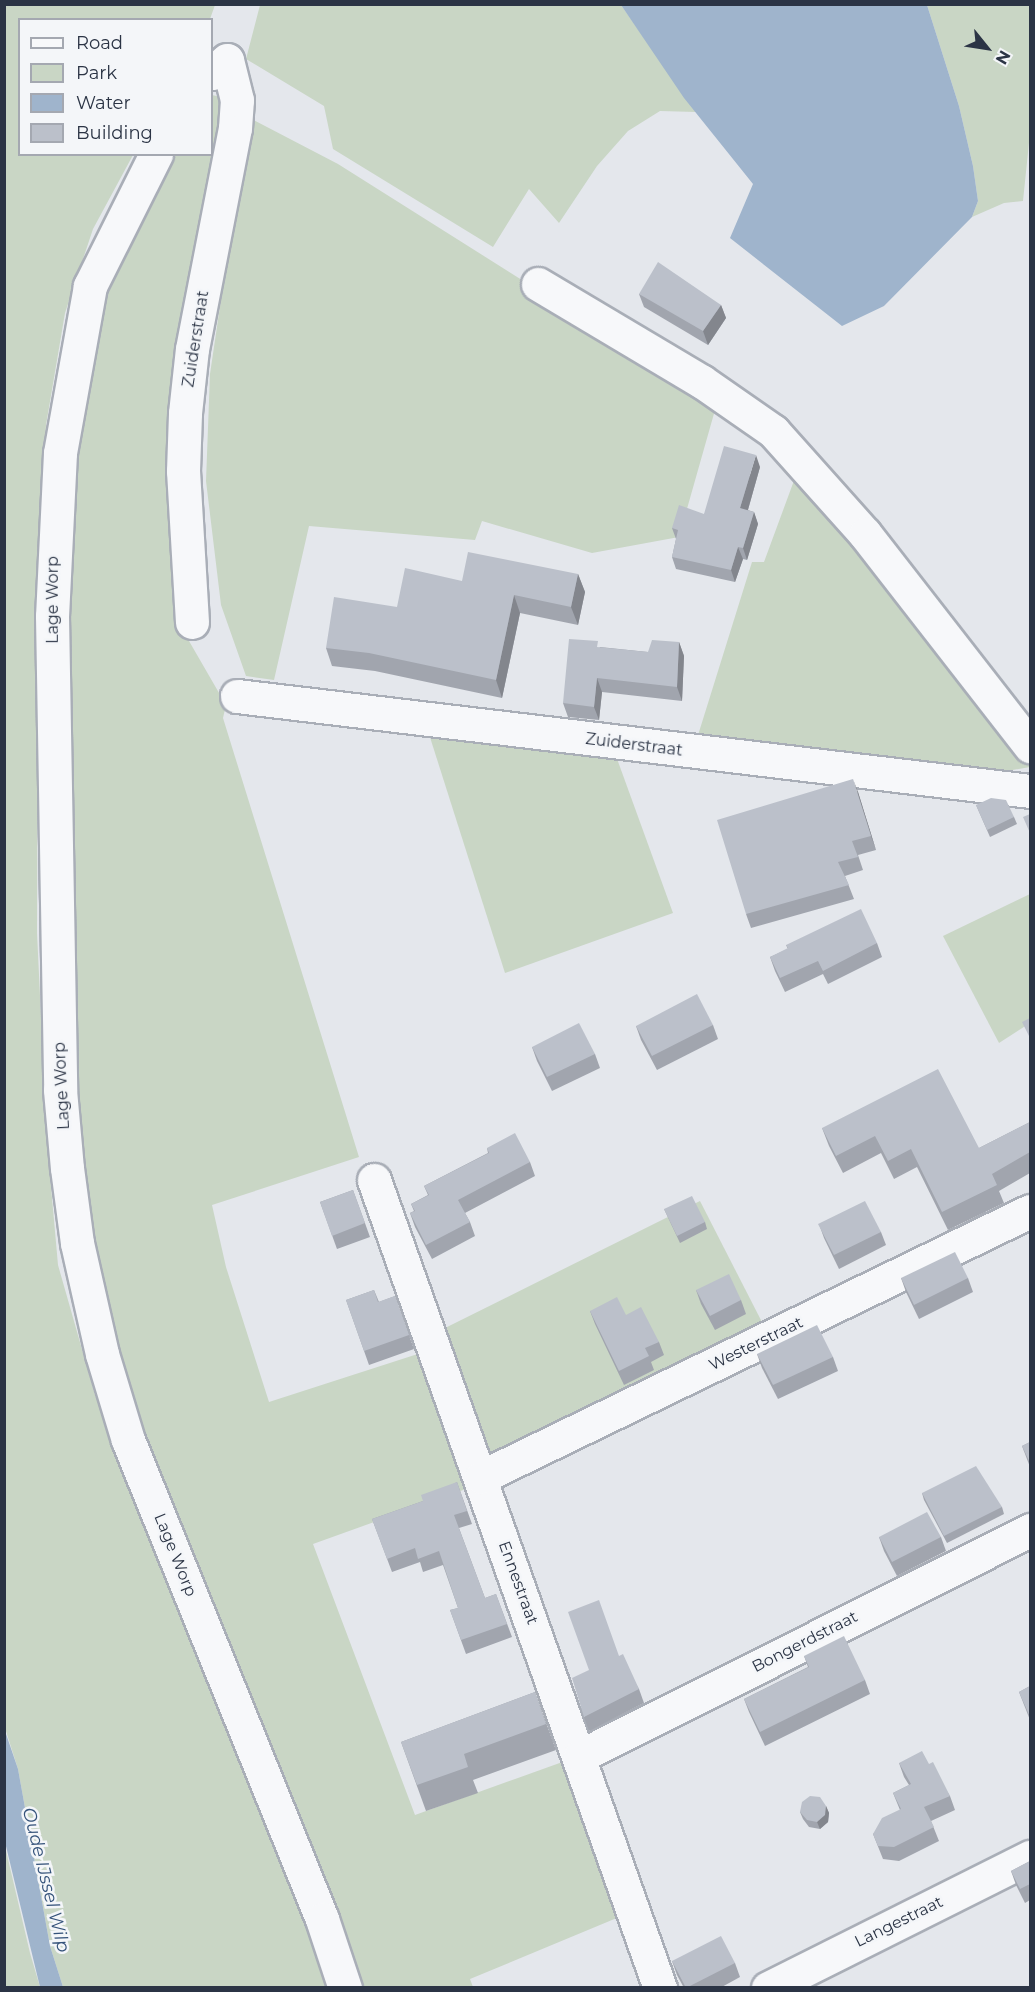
<!DOCTYPE html>
<html>
<head>
<meta charset="utf-8">
<style>
  body { margin:0 }
  #map { position:relative; width:1035px; height:1992px; overflow:hidden; background:#e4e7ec; font-family:Montserrat,sans-serif }
  div>[style] { position:absolute }
  .green>* { inset:0; background:#c9d6c5 }
  .water>* { inset:0; background:#9fb4cc }
  .roads { filter:drop-shadow(2px 0 #a9aeb7) drop-shadow(-2px 0 #a9aeb7) drop-shadow(0 2px #a9aeb7) drop-shadow(0 -2px #a9aeb7) }
  .minor>* { height:33px; margin:-16.5px; padding:0 16.5px; transform-origin:16.5px; border-radius:16.5px; background:#f7f8fa }
  .wall>* { inset:0; background:#a1a5ae }
  .shaded-wall>* { inset:0; background:#83868d }
  .building>* { inset:0; background:#bbc0ca }
  span { translate:-50% -50%; white-space:nowrap; text-align:center; line-height:1.15; -webkit-text-stroke:5px #f4f6f9; paint-order:stroke }
  .street-label { font-size:16px; color:#2b3445 }
  .water-label { font-size:18px; color:#34527a; font-style:italic }
  .frame { position:absolute; inset:0; border:6px solid #2b3445; pointer-events:none }
  .legend { position:absolute; left:18px; top:18px; width:195px; height:138px; box-sizing:border-box; background:#f4f6f9; border:2px solid #a4a8b1; margin:0; padding:8px 10px; list-style:none; font-size:18px; color:#2b3445 }
  .legend li { display:flex; align-items:center; gap:12px; height:30px }
  .legend b { width:30px; border:2px solid #a4a8b1 }
  .north { position:absolute; left:957px; top:18px; width:60px; height:60px; -webkit-text-stroke:4px #f4f6f9; paint-order:stroke; rotate:120deg; font-size:16px; font-weight:700; line-height:24px; text-align:center; color:#2b3445 }
  .north::after { content:''; display:block; margin:auto; width:21px; height:27px; background:#2b3445; clip-path:polygon(50% 0,100% 100%,50% 72%,0 100%) }
</style>
</head>
<body>
<div id="map">
  <div class="green">
    <div style="clip-path:polygon(4px 5px,215px 5px,210px 19px,20px 20px,20px 154px,133px 155px,93px 229px,65px 313px,46px 425px,38px 635px,37px 933px,47px 1142px,58px 1265px,95px 1395px,290px 1884px,327px 1987px,63px 1987px,50px 1946px,18px 1769px,5px 1728px)"></div>
    <div style="clip-path:polygon(260px 5px,621px 5px,696px 112px,660px 111px,628px 131px,597px 166px,559px 223px,529px 189px,493px 247px,333px 149px,324px 106px,246px 59px)"></div>
    <div style="clip-path:polygon(927px 5px,1030px 5px,1030px 133px,1023px 201px,1004px 203px,972px 217px,978px 201px,973px 166px,959px 106px)"></div>
    <div style="clip-path:polygon(212px 95px,225px 98px,176px 511px,189px 641px,226px 705px,223px 718px,359px 1157px,212px 1205px,226px 1267px,269px 1402px,427px 1351px,477px 1485px,313px 1544px,415px 1815px,568px 1760px,624px 1915px,470px 1979px,473px 1987px,363px 1987px,246px 1688px,147px 1460px,114px 1345px,92px 1233px,76px 1080px,66px 867px,69px 624px,79px 395px,106px 266px,164px 155px,212px 154px)"></div>
    <div style="clip-path:polygon(248px 117px,338px 164px,717px 403px,679px 537px,592px 553px,482px 521px,475px 540px,309px 526px,274px 680px,246px 676px,221px 605px,206px 481px,210px 374px)"></div>
    <div style="clip-path:polygon(799px 467px,1030px 759px,1030px 767px,967px 778px,694px 748px,752px 562px,764px 562px)"></div>
    <div style="clip-path:polygon(428px 731px,616px 756px,673px 913px,505px 973px)"></div>
    <div style="clip-path:polygon(1030px 894px,1030px 1023px,999px 1043px,943px 936px)"></div>
    <div style="clip-path:polygon(700px 1201px,766px 1330px,488px 1456px,439px 1331px)"></div>
    <div style="clip-path:polygon(4px 1842px,30px 1953px,40px 1987px,5px 1987px)"></div>
  </div>
  <div class="water">
    <div style="clip-path:polygon(621px 5px,927px 5px,959px 106px,973px 166px,978px 201px,972px 217px,884px 306px,842px 326px,730px 238px,753px 184px,684px 98px)"></div>
    <div style="clip-path:polygon(4px 1728px,18px 1769px,50px 1946px,63px 1987px,40px 1987px,5px 1842px)"></div>
  </div>
  <div class="roads">
    <div class="minor">
      <div style="left:156px;top:154px;width:148px;rotate:116.6deg"></div>
      <div style="left:90px;top:286px;width:170px;rotate:100.2deg"></div>
      <div style="left:60px;top:453px;width:163px;rotate:92.8deg"></div>
      <div style="left:52px;top:616px;width:474px;rotate:89deg"></div>
      <div style="left:60px;top:1090px;width:78px;rotate:84.9deg"></div>
      <div style="left:67px;top:1168px;width:76px;rotate:82.4deg"></div>
      <div style="left:77px;top:1243px;width:114px;rotate:77.3deg"></div>
      <div style="left:102px;top:1354px;width:90px;rotate:73.2deg"></div>
      <div style="left:128px;top:1440px;width:517px;rotate:67.95deg"></div>
      <div style="left:322px;top:1919px;width:73px;rotate:71.6deg"></div>
      <div style="left:538px;top:284px;width:190px;rotate:30.8deg"></div>
      <div style="left:701px;top:381px;width:88px;rotate:34.8deg"></div>
      <div style="left:773px;top:431px;width:138px;rotate:48.2deg"></div>
      <div style="left:865px;top:534px;width:269px;rotate:52.1deg"></div>
      <div style="left:192px;top:622px;width:151px;rotate:-93.4deg"></div>
      <div style="left:183px;top:471px;width:58px;rotate:-88deg"></div>
      <div style="left:185px;top:413px;width:64px;rotate:-83.8deg"></div>
      <div style="left:192px;top:349px;width:225px;rotate:-79deg"></div>
      <div style="left:235px;top:128px;width:28px;rotate:-86deg"></div>
      <div style="left:237px;top:100px;width:41px;rotate:-104deg"></div>
      <div style="left:227px;top:60px;width:20px;rotate:139deg"></div>
      <div style="left:237px;top:696px;width:799px;rotate:6.83deg"></div>
      <div style="left:374px;top:1180px;width:857px;rotate:70.51deg"></div>
      <div style="left:481px;top:1477px;width:610px;rotate:-25.85deg"></div>
      <div style="left:580px;top:1756px;width:504px;rotate:-26.67deg"></div>
      <div style="left:768px;top:1988px;width:293px;rotate:-26.6deg"></div>
    </div>
  </div>
  <div class="wall">
    <div style="clip-path:polygon(639px 294px,721px 305px,726px 318px,708px 345px,644px 307px)"></div>
    <div style="clip-path:polygon(760px 467px,748px 510px,754px 512px,758px 524px,747px 560px,743px 559px,735px 582px,676px 569px,672px 557px,676px 539px,672px 528px,704px 514px)"></div>
    <div style="clip-path:polygon(578px 574px,585px 592px,578px 625px,520px 613px,502px 698px,375px 671px,332px 666px,326px 648px,397px 607px,462px 581px)"></div>
    <div style="clip-path:polygon(679px 642px,684px 656px,682px 701px,602px 692px,599px 720px,568px 717px,563px 703px,600px 647px,648px 652px)"></div>
    <div style="clip-path:polygon(858px 792px,876px 850px,858px 855px,863px 870px,845px 876px,854px 899px,751px 928px,746px 914px)"></div>
    <div style="clip-path:polygon(976px 805px,1014px 817px,1017px 824px,990px 837px)"></div>
    <div style="clip-path:polygon(877px 943px,882px 957px,828px 984px,823px 974px,785px 992px,775px 971px,770px 957px,788px 949px,786px 945px)"></div>
    <div style="clip-path:polygon(713px 1025px,718px 1039px,657px 1070px,641px 1040px,636px 1026px)"></div>
    <div style="clip-path:polygon(532px 1047px,595px 1054px,600px 1068px,552px 1091px,537px 1061px)"></div>
    <div style="clip-path:polygon(1030px 1122px,1030px 1173px,999px 1191px,1004px 1203px,948px 1230px,917px 1167px,894px 1179px,881px 1153px,843px 1173px,829px 1146px,822px 1128px,979px 1148px)"></div>
    <div style="clip-path:polygon(487px 1148px,530px 1162px,535px 1176px,465px 1213px,470px 1222px,475px 1236px,432px 1259px,415px 1227px,410px 1213px,414px 1211px,411px 1204px,428px 1195px,424px 1186px,488px 1153px)"></div>
    <div style="clip-path:polygon(353px 1190px,370px 1237px,337px 1249px,320px 1202px)"></div>
    <div style="clip-path:polygon(664px 1209px,705px 1222px,707px 1229px,680px 1243px)"></div>
    <div style="clip-path:polygon(819px 1224px,881px 1232px,886px 1245px,839px 1269px,824px 1238px)"></div>
    <div style="clip-path:polygon(901px 1278px,968px 1278px,973px 1292px,919px 1319px,906px 1292px)"></div>
    <div style="clip-path:polygon(374px 1290px,379px 1302px,395px 1296px,414px 1349px,369px 1365px,346px 1300px)"></div>
    <div style="clip-path:polygon(696px 1290px,741px 1300px,746px 1314px,715px 1330px,701px 1304px)"></div>
    <div style="clip-path:polygon(590px 1311px,626px 1315px,659px 1342px,664px 1355px,651px 1362px,654px 1370px,624px 1385px,595px 1324px)"></div>
    <div style="clip-path:polygon(757px 1354px,833px 1357px,838px 1371px,778px 1399px,762px 1368px)"></div>
    <div style="clip-path:polygon(1030px 1442px,1030px 1467px,1022px 1446px)"></div>
    <div style="clip-path:polygon(457px 1482px,472px 1524px,459px 1528px,485px 1598px,496px 1594px,512px 1637px,466px 1654px,450px 1610px,458px 1608px,443px 1565px,423px 1572px,420px 1562px,392px 1572px,372px 1519px,423px 1501px)"></div>
    <div style="clip-path:polygon(922px 1493px,1002px 1507px,1004px 1514px,947px 1543px,924px 1500px)"></div>
    <div style="clip-path:polygon(879px 1537px,941px 1537px,946px 1551px,897px 1576px,884px 1551px)"></div>
    <div style="clip-path:polygon(619px 1656px,639px 1689px,644px 1703px,589px 1731px,584px 1717px)"></div>
    <div style="clip-path:polygon(804px 1656px,865px 1680px,870px 1694px,765px 1746px,749px 1712px,744px 1699px,808px 1667px)"></div>
    <div style="clip-path:polygon(1030px 1686px,1030px 1720px,1019px 1692px)"></div>
    <div style="clip-path:polygon(535px 1692px,556px 1750px,473px 1780px,478px 1793px,426px 1811px,401px 1742px)"></div>
    <div style="clip-path:polygon(899px 1763px,929px 1764px,950px 1796px,955px 1810px,931px 1821px,939px 1841px,899px 1861px,883px 1859px,873px 1834px,900px 1810px,893px 1793px,909px 1785px,904px 1777px)"></div>
    <div style="clip-path:polygon(826px 1806px,829px 1813px,828px 1822px,820px 1829px,809px 1827px,803px 1819px,800px 1812px)"></div>
    <div style="clip-path:polygon(1030px 1861px,1030px 1900px,1025px 1903px,1016px 1885px,1011px 1871px)"></div>
    <div style="clip-path:polygon(672px 1961px,735px 1963px,740px 1977px,720px 1988px,684px 1988px,677px 1975px)"></div>
  </div>
  <div class="shaded-wall">
    <div style="clip-path:polygon(721px 305px,726px 318px,708px 345px,703px 331px)"></div>
    <div style="clip-path:polygon(756px 455px,760px 467px,745px 520px,740px 508px)"></div>
    <div style="clip-path:polygon(754px 512px,758px 524px,747px 560px,743px 548px)"></div>
    <div style="clip-path:polygon(738px 547px,743px 559px,735px 582px,731px 570px)"></div>
    <div style="clip-path:polygon(578px 574px,585px 592px,578px 625px,571px 607px)"></div>
    <div style="clip-path:polygon(514px 595px,520px 613px,502px 698px,496px 680px)"></div>
    <div style="clip-path:polygon(679px 642px,684px 656px,682px 701px,677px 687px)"></div>
    <div style="clip-path:polygon(597px 678px,602px 692px,599px 720px,594px 707px)"></div>
    <div style="clip-path:polygon(853px 779px,858px 792px,876px 850px,871px 836px)"></div>
    <div style="clip-path:polygon(826px 1806px,829px 1813px,828px 1822px,820px 1829px,817px 1822px)"></div>
  </div>
  <div class="building">
    <div style="clip-path:polygon(658px 262px,721px 305px,703px 331px,639px 294px)"></div>
    <div style="clip-path:polygon(724px 446px,756px 455px,740px 508px,754px 512px,743px 548px,738px 547px,731px 570px,672px 557px,678px 530px,672px 528px,679px 505px,704px 514px)"></div>
    <div style="clip-path:polygon(468px 552px,578px 574px,571px 607px,514px 595px,496px 680px,369px 653px,326px 648px,334px 597px,397px 607px,405px 568px,462px 581px)"></div>
    <div style="clip-path:polygon(569px 639px,598px 641px,597px 647px,648px 652px,652px 640px,679px 642px,677px 687px,597px 678px,594px 707px,563px 703px)"></div>
    <div style="clip-path:polygon(853px 779px,871px 836px,852px 841px,858px 857px,838px 862px,849px 885px,746px 914px,717px 820px)"></div>
    <div style="clip-path:polygon(991px 798px,1006px 800px,1014px 817px,987px 830px,976px 805px)"></div>
    <div style="clip-path:polygon(1030px 814px,1030px 833px,1023px 817px)"></div>
    <div style="clip-path:polygon(861px 909px,877px 943px,823px 971px,818px 961px,780px 978px,770px 957px,788px 948px,786px 945px)"></div>
    <div style="clip-path:polygon(697px 994px,713px 1025px,652px 1056px,636px 1026px)"></div>
    <div style="clip-path:polygon(1030px 1018px,1030px 1038px,1022px 1022px)"></div>
    <div style="clip-path:polygon(579px 1023px,595px 1054px,547px 1077px,532px 1047px)"></div>
    <div style="clip-path:polygon(938px 1069px,979px 1148px,1030px 1122px,1030px 1152px,992px 1174px,997px 1185px,942px 1212px,911px 1149px,888px 1161px,875px 1136px,836px 1156px,822px 1128px)"></div>
    <div style="clip-path:polygon(515px 1133px,530px 1162px,458px 1200px,470px 1222px,426px 1245px,410px 1213px,415px 1211px,411px 1204px,429px 1195px,424px 1186px,489px 1153px,487px 1148px)"></div>
    <div style="clip-path:polygon(353px 1190px,365px 1223px,332px 1236px,320px 1202px)"></div>
    <div style="clip-path:polygon(692px 1196px,705px 1222px,677px 1236px,664px 1209px)"></div>
    <div style="clip-path:polygon(865px 1201px,881px 1232px,834px 1255px,818px 1224px)"></div>
    <div style="clip-path:polygon(955px 1252px,968px 1278px,914px 1305px,901px 1278px)"></div>
    <div style="clip-path:polygon(729px 1274px,741px 1300px,710px 1316px,696px 1290px)"></div>
    <div style="clip-path:polygon(374px 1290px,378px 1302px,395px 1296px,409px 1335px,364px 1351px,346px 1300px)"></div>
    <div style="clip-path:polygon(617px 1297px,626px 1315px,641px 1307px,659px 1342px,645px 1348px,649px 1356px,619px 1371px,590px 1311px)"></div>
    <div style="clip-path:polygon(817px 1325px,833px 1357px,773px 1385px,757px 1354px)"></div>
    <div style="clip-path:polygon(1030px 1442px,1030px 1463px,1022px 1446px)"></div>
    <div style="clip-path:polygon(976px 1466px,1002px 1507px,944px 1536px,922px 1493px)"></div>
    <div style="clip-path:polygon(457px 1482px,467px 1511px,454px 1515px,485px 1598px,496px 1594px,507px 1624px,461px 1640px,450px 1610px,458px 1608px,439px 1551px,418px 1559px,415px 1548px,387px 1559px,372px 1519px,423px 1501px,421px 1495px)"></div>
    <div style="clip-path:polygon(927px 1512px,941px 1537px,892px 1562px,879px 1537px)"></div>
    <div style="clip-path:polygon(599px 1600px,619px 1656px,623px 1654px,639px 1689px,584px 1717px,572px 1678px,589px 1670px,568px 1612px)"></div>
    <div style="clip-path:polygon(844px 1636px,865px 1680px,760px 1732px,744px 1699px,809px 1667px,804px 1656px)"></div>
    <div style="clip-path:polygon(1030px 1686px,1030px 1717px,1019px 1692px)"></div>
    <div style="clip-path:polygon(535px 1692px,546px 1724px,464px 1754px,468px 1767px,417px 1785px,401px 1742px)"></div>
    <div style="clip-path:polygon(922px 1751px,929px 1764px,933px 1762px,950px 1796px,924px 1807px,934px 1827px,894px 1847px,878px 1846px,873px 1834px,882px 1818px,901px 1809px,893px 1793px,911px 1784px,899px 1763px)"></div>
    <div style="clip-path:polygon(810px 1796px,820px 1797px,826px 1806px,825px 1815px,817px 1822px,807px 1820px,800px 1812px,802px 1802px)"></div>
    <div style="clip-path:polygon(1030px 1861px,1030px 1884px,1020px 1889px,1011px 1871px)"></div>
    <div style="clip-path:polygon(721px 1936px,735px 1963px,686px 1988px,672px 1961px)"></div>
  </div>
  <div class="street-label">
    <span style="left:196px;top:339px;rotate:-81deg">Zuiderstraat</span>
    <span style="left:53px;top:600px;rotate:-90deg">Lage Worp</span>
    <span style="left:634px;top:745px;rotate:7deg">Zuiderstraat</span>
    <span style="left:62px;top:1086px;rotate:-93deg">Lage Worp</span>
    <span style="left:756px;top:1344px;rotate:-26deg">Westerstraat</span>
    <span style="left:175px;top:1555px;rotate:68deg">Lage Worp</span>
    <span style="left:518px;top:1583px;rotate:70deg">Ennestraat</span>
    <span style="left:805px;top:1642px;rotate:-27deg">Bongerdstraat</span>
    <span style="left:899px;top:1922px;rotate:-26deg">Langestraat</span>
  </div>
  <div class="water-label">
    <span style="left:46px;top:1880px;rotate:76deg">Oude IJssel Wilp</span>
  </div>
  <div class="frame"></div>
  <ul class="legend">
  <li><b style="height:8px;background:#f7f8fa"></b>Road</li>
  <li><b style="height:16px;background:#c9d6c5"></b>Park</li>
  <li><b style="height:16px;background:#9fb4cc"></b>Water</li>
  <li><b style="height:16px;background:#bbc0ca"></b>Building</li>
  </ul>
  <div class="north">N</div>
</div>
</body>
</html>
